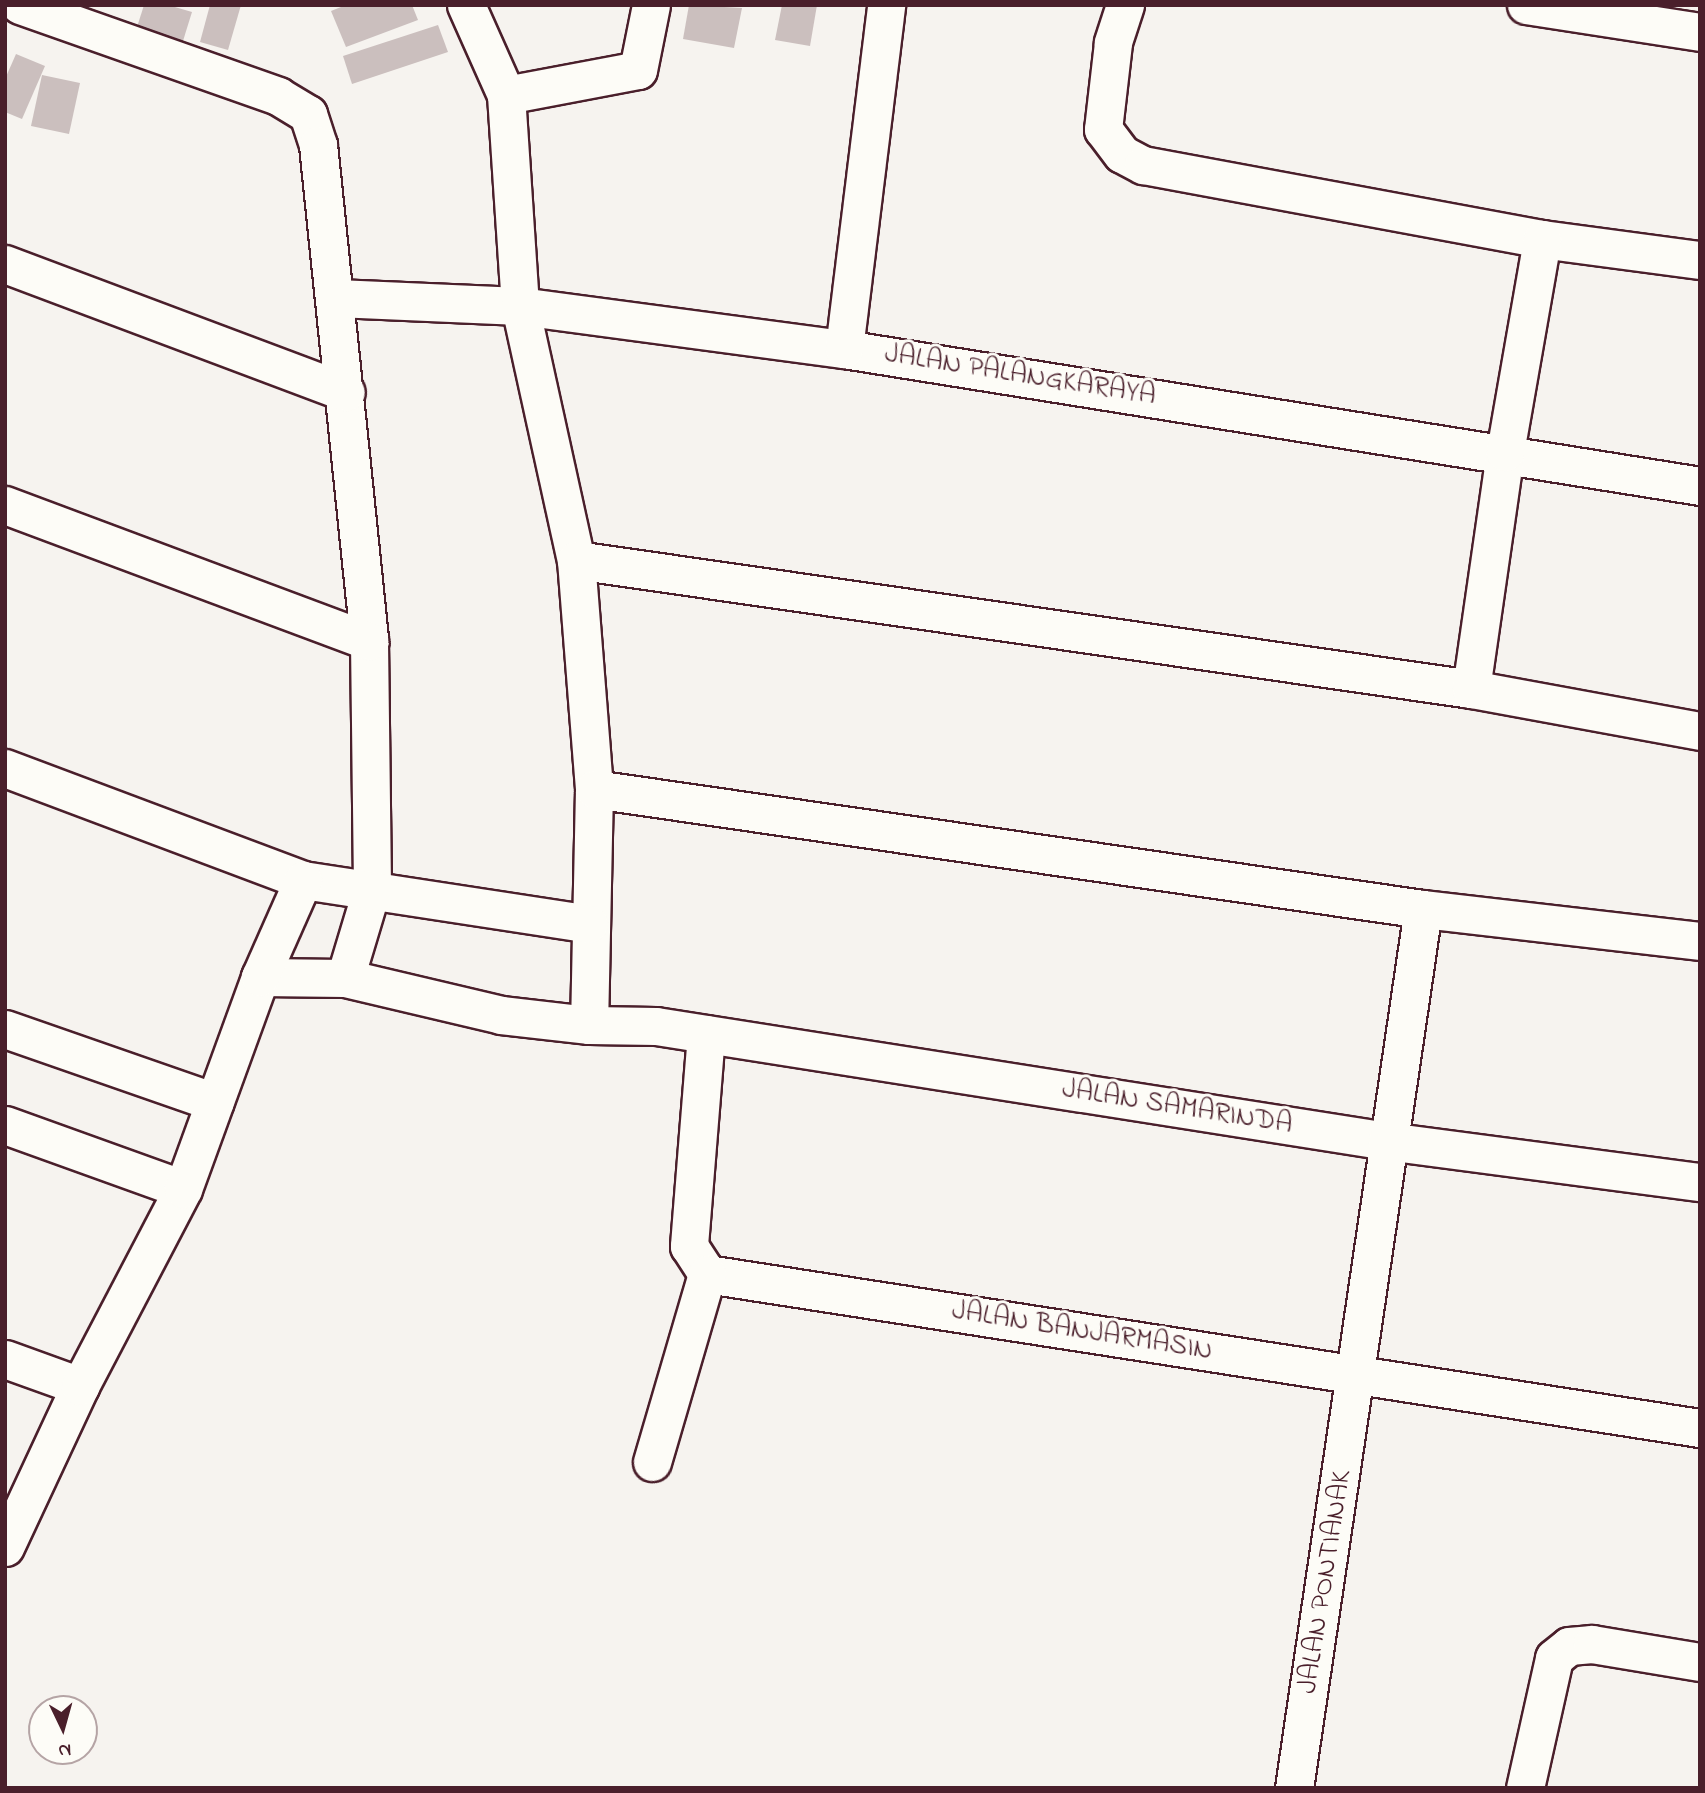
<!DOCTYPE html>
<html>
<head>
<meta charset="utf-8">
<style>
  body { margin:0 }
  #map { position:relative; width:1705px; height:1793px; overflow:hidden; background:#f6f3ef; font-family:"Indie Flower",sans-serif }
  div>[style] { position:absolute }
  .building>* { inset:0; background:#cbbfbe }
  .roads { filter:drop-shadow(2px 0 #4a1f2b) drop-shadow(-2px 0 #4a1f2b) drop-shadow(0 2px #4a1f2b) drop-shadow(0 -2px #4a1f2b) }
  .street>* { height:37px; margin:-18.5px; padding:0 18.5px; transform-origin:18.5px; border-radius:18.5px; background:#fdfcf7 }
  span { translate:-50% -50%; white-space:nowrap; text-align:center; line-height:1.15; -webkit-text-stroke:6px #fdfcf7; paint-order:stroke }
  .street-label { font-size:28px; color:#4a1f2b }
  .frame { position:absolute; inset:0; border:7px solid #4a1f2b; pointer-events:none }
  .north { position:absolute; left:28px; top:1695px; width:70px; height:70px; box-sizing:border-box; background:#fdfcf7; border:2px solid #b5a4a5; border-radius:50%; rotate:175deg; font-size:19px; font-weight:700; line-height:28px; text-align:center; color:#4a1f2b }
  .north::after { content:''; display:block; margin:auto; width:24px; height:32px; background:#4a1f2b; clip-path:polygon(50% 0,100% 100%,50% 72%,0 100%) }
</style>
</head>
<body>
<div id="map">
  <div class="building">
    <div style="clip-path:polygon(144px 5px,168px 5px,192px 12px,178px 57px,132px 43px)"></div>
    <div style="clip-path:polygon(210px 5px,241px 5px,228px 50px,200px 42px)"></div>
    <div style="clip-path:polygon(346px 5px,412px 5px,418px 20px,346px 47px,331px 11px)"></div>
    <div style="clip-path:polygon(689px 5px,742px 8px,734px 48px,683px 39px)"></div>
    <div style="clip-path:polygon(782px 5px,817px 5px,810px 46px,775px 40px)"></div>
    <div style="clip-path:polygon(438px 25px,448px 52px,352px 84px,343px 56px)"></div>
    <div style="clip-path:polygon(16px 54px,45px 66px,22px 119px,5px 112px,5px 79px)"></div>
    <div style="clip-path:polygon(42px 75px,80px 83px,69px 134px,31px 126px)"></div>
  </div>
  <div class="roads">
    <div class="street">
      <div style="left:20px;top:5px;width:274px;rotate:19.4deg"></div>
      <div style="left:278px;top:96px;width:35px;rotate:31deg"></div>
      <div style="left:308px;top:114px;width:33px;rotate:72deg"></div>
      <div style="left:318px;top:145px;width:499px;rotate:84.1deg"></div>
      <div style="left:369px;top:641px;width:247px;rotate:89.3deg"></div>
      <div style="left:372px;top:888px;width:94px;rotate:106.7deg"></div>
      <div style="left:466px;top:5px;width:98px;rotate:66deg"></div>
      <div style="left:506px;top:95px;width:211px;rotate:86.2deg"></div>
      <div style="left:520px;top:306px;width:260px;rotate:77.6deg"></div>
      <div style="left:576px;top:560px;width:230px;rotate:85.5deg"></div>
      <div style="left:594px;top:789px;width:236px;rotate:91.2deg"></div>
      <div style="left:589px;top:1025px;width:67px;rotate:0.9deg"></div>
      <div style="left:656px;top:1026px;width:740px;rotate:8.94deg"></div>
      <div style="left:1387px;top:1141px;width:316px;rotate:7.5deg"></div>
      <div style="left:1125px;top:5px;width:40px;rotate:108deg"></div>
      <div style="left:1113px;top:43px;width:87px;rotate:96.6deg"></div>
      <div style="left:1103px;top:129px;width:31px;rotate:53deg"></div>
      <div style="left:1122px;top:154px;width:24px;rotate:28deg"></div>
      <div style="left:1143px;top:165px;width:406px;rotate:10.5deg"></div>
      <div style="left:1542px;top:239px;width:159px;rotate:7.6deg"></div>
      <div style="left:1526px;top:5px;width:176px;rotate:8.8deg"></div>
      <div style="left:506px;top:95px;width:134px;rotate:-10.7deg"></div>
      <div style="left:638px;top:70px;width:66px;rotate:-78.7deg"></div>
      <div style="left:5px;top:264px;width:364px;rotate:20.6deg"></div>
      <div style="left:336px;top:298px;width:184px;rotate:2.5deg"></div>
      <div style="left:520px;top:306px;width:327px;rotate:7.6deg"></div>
      <div style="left:844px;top:349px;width:867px;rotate:9.09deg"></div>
      <div style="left:844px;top:349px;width:347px;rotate:-83deg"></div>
      <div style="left:5px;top:505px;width:389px;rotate:20.5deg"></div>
      <div style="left:576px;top:560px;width:904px;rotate:8.2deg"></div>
      <div style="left:1471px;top:689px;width:233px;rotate:10.4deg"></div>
      <div style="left:1471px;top:689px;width:239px;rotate:-81.8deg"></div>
      <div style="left:1505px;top:452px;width:216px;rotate:-80.1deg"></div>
      <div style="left:5px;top:768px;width:318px;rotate:20.6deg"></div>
      <div style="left:303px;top:880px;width:289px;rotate:8.7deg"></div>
      <div style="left:594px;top:789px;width:838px;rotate:8.24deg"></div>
      <div style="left:1423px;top:909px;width:279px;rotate:6.6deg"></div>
      <div style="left:260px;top:977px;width:85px;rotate:0.7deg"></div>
      <div style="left:345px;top:978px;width:160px;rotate:13.3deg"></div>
      <div style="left:501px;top:1015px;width:89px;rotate:6.5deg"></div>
      <div style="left:5px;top:1029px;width:222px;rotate:19.2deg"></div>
      <div style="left:706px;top:1034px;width:213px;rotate:94.6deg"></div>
      <div style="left:689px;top:1246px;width:33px;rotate:57deg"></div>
      <div style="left:707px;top:1274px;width:1005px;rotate:8.82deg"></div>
      <div style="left:5px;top:1125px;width:189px;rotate:19.8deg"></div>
      <div style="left:5px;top:1359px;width:80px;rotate:19.8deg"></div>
      <div style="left:652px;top:1462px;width:196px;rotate:-73.7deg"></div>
      <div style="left:5px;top:1547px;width:178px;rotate:-65deg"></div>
      <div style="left:80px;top:1386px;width:222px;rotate:-62.4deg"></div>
      <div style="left:183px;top:1189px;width:226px;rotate:-70deg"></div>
      <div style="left:260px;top:977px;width:106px;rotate:-66.1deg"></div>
      <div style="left:1294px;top:1788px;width:888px;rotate:-81.65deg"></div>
      <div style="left:1525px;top:1788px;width:133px;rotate:-77.4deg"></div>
      <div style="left:1554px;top:1658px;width:19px;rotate:-39deg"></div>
      <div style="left:1569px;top:1646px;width:23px;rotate:-5deg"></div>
      <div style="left:1592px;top:1644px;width:109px;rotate:9.5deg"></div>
    </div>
  </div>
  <div class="street-label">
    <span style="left:1020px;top:376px;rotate:9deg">JALAN PALANGKARAYA</span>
    <span style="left:1177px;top:1108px;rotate:9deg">JALAN SAMARINDA</span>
    <span style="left:1082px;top:1332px;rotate:9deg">JALAN BANJARMASIN</span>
    <span style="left:1326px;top:1582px;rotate:-81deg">JALAN PONTIANAK</span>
  </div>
  <div class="frame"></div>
  <div class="north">N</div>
</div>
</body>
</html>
